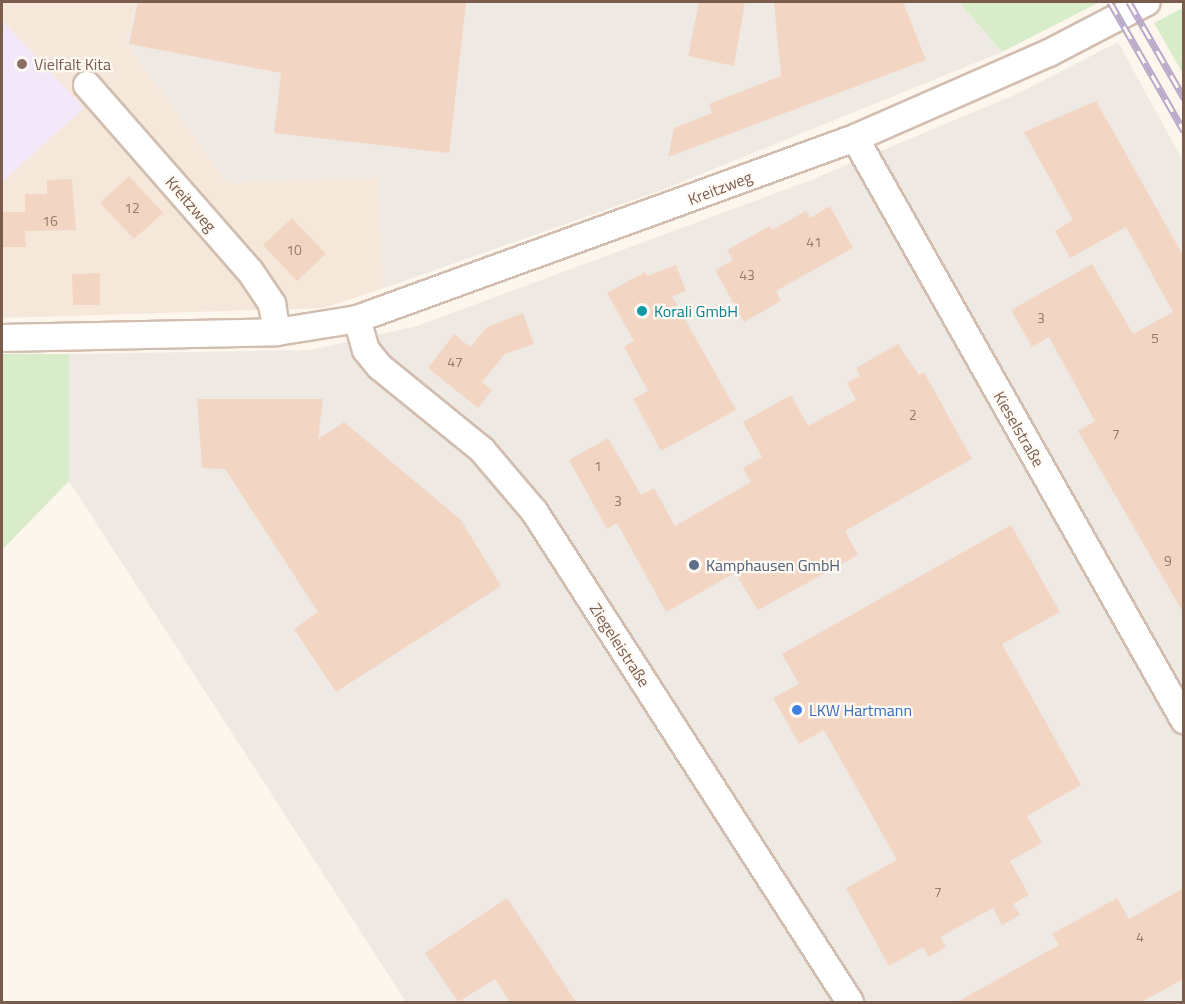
<!DOCTYPE html>
<html>
<head>
<meta charset="utf-8">
<style>
  body { margin:0 }
  #map { position:relative; width:1185px; height:1004px; overflow:hidden; background:#fdf6ec; font-family:"Titillium Web",sans-serif }
  div>[style] { position:absolute }
  .residential>* { inset:0; background:#f5e8da }
  .industrial>* { inset:0; background:#efe9e4 }
  .education>* { inset:0; background:#f3e8fa }
  .green>* { inset:0; background:#d8ecc9 }
  .building>* { inset:0; background:#f3d5c3 }
  .roads { filter:drop-shadow(2px 0 #d1beb0) drop-shadow(-2px 0 #d1beb0) drop-shadow(0 2px #d1beb0) drop-shadow(0 -2px #d1beb0) }
  .minor>* { height:26px; margin:-13px; padding:0 13px; transform-origin:13px; border-radius:13px; background:#fff }
  .rail>* { height:7px; margin-top:-3.5px; transform-origin:0; background:repeating-linear-gradient(90deg,#fffaf3 0 14px,#b9a8c9 0 28px); box-sizing:border-box; border-block:2px solid #b9a8c9 }
  .dots>* { width:16px; height:16px; translate:-50% -50%; box-sizing:border-box; border:3px solid #fffaf3; border-radius:50% }
  span { translate:-50% -50%; white-space:nowrap; text-align:center; line-height:1.15; -webkit-text-stroke:4.5px #fffaf3; paint-order:stroke }
  .number-label { font-size:14px; color:#987a6a }
  .number-label span { -webkit-text-stroke-width:0 }
  .education-label { font-size:16px; color:#785e54 }
  .left { translate:0 -50%; text-align:left }
  .street-label { font-size:16px; color:#7a5c4d }
  .culture-label { font-size:16px; color:#0d838f }
  .service-label { font-size:16px; color:#4e5e75 }
  .shop-label { font-size:16px; color:#366cbe }
  .frame { position:absolute; inset:0; border:3px solid #7a5c4d; pointer-events:none }
</style>
</head>
<body>
<div id="map">
  <div class="residential">
    <div style="clip-path:polygon(2px 2px,135px 2px,127px 44px,228px 183px,379px 177px,384px 288px,323px 308px,2px 318px)"></div>
  </div>
  <div class="industrial">
    <div style="clip-path:polygon(135px 2px,959px 2px,1002px 52px,662px 190px,384px 288px,378px 177px,228px 183px,127px 44px)"></div>
    <div style="clip-path:polygon(1118px 42px,1183px 161px,1183px 1002px,406px 1002px,69px 481px,69px 354px,311px 350px,417px 326px,806px 182px,1017px 94px)"></div>
  </div>
  <div class="education">
    <div style="clip-path:polygon(2px 20px,84px 108px,2px 182px)"></div>
  </div>
  <div class="green">
    <div style="clip-path:polygon(959px 2px,1100px 2px,1002px 52px)"></div>
    <div style="clip-path:polygon(1183px 8px,1183px 74px,1154px 23px)"></div>
    <div style="clip-path:polygon(2px 354px,69px 354px,69px 481px,2px 550px)"></div>
  </div>
  <div class="building">
    <div style="clip-path:polygon(138px 2px,466px 2px,449px 153px,274px 133px,281px 73px,129px 44px)"></div>
    <div style="clip-path:polygon(699px 2px,745px 2px,734px 66px,688px 56px)"></div>
    <div style="clip-path:polygon(774px 2px,903px 2px,926px 60px,668px 157px,674px 128px,712px 113px,709px 104px,781px 76px)"></div>
    <div style="clip-path:polygon(1096px 101px,1184px 257px,1184px 614px,1078px 431px,1095px 421px,1049px 337px,1032px 347px,1011px 310px,1092px 264px,1133px 334px,1173px 312px,1126px 227px,1070px 258px,1055px 231px,1073px 220px,1024px 132px)"></div>
    <div style="clip-path:polygon(129px 176px,163px 213px,134px 239px,100px 203px)"></div>
    <div style="clip-path:polygon(72px 179px,76px 230px,25px 231px,26px 247px,2px 247px,2px 212px,25px 212px,25px 218px,25px 194px,47px 194px,47px 180px)"></div>
    <div style="clip-path:polygon(830px 206px,853px 248px,776px 291px,781px 301px,744px 322px,715px 270px,733px 260px,727px 250px,770px 226px,772px 230px,806px 211px,810px 218px)"></div>
    <div style="clip-path:polygon(292px 218px,326px 254px,297px 281px,263px 245px)"></div>
    <div style="clip-path:polygon(676px 265px,686px 291px,672px 296px,736px 410px,661px 451px,633px 399px,648px 391px,624px 347px,634px 341px,607px 293px,645px 272px,647px 276px)"></div>
    <div style="clip-path:polygon(100px 273px,100px 305px,73px 305px,72px 274px)"></div>
    <div style="clip-path:polygon(523px 313px,534px 344px,505px 354px,482px 382px,492px 390px,478px 408px,428px 368px,454px 334px,470px 347px,487px 327px)"></div>
    <div style="clip-path:polygon(898px 344px,919px 375px,924px 372px,972px 459px,845px 531px,858px 555px,758px 610px,735px 573px,666px 612px,617px 523px,607px 529px,569px 460px,608px 438px,641px 495px,654px 488px,675px 526px,751px 482px,743px 468px,762px 457px,743px 422px,791px 395px,808px 426px,856px 400px,847px 383px,860px 376px,856px 368px)"></div>
    <div style="clip-path:polygon(197px 399px,323px 399px,318px 439px,344px 422px,461px 520px,501px 586px,336px 692px,294px 629px,318px 612px,225px 469px,202px 468px)"></div>
    <div style="clip-path:polygon(1011px 525px,1060px 612px,1002px 644px,1081px 785px,1027px 816px,1042px 843px,1010px 861px,1029px 895px,1013px 904px,1020px 915px,1002px 925px,993px 908px,940px 937px,946px 947px,929px 957px,923px 947px,889px 966px,846px 888px,897px 860px,824px 730px,799px 744px,773px 698px,799px 684px,782px 654px)"></div>
    <div style="clip-path:polygon(1184px 888px,1184px 979px,1141px 1002px,957px 1002px,1059px 945px,1052px 934px,1117px 898px,1129px 919px)"></div>
    <div style="clip-path:polygon(507px 898px,541px 949px,576px 1002px,510px 1002px,495px 979px,458px 1002px,425px 953px)"></div>
  </div>
  <div class="roads">
    <div class="minor">
      <div style="left:87px;top:85px;width:247px;rotate:48.8deg"></div>
      <div style="left:250px;top:271px;width:40px;rotate:56deg"></div>
      <div style="left:272px;top:304px;width:28px;rotate:80deg"></div>
      <div style="left:855px;top:138px;width:669px;rotate:60.52deg"></div>
      <div style="left:357px;top:319px;width:32px;rotate:74deg"></div>
      <div style="left:366px;top:350px;width:22px;rotate:51deg"></div>
      <div style="left:380px;top:367px;width:132px;rotate:39.1deg"></div>
      <div style="left:482px;top:450px;width:80px;rotate:49.6deg"></div>
      <div style="left:534px;top:511px;width:584px;rotate:57.24deg"></div>
      <div style="left:2px;top:338px;width:275px;rotate:-1.2deg"></div>
      <div style="left:277px;top:332px;width:81px;rotate:-9.2deg"></div>
      <div style="left:357px;top:319px;width:530px;rotate:-19.97deg"></div>
      <div style="left:855px;top:138px;width:212px;rotate:-23.7deg"></div>
      <div style="left:1049px;top:53px;width:110px;rotate:-27.5deg"></div>
    </div>
  </div>
  <div class="rail">
    <div style="left:1110px;top:2px;width:149px;rotate:60.2deg"></div>
    <div style="left:1129px;top:2px;width:111px;rotate:60.2deg"></div>
  </div>
  <div class="dots">
    <div style="left:22px;top:64px;background:#8d6e63"></div>
    <div style="left:642px;top:311px;background:#0f9aa8"></div>
    <div style="left:694px;top:565px;background:#5c6f8a"></div>
    <div style="left:797px;top:710px;background:#3f7fe0"></div>
  </div>
  <div class="number-label">
    <span style="left:132px;top:208px">12</span>
    <span style="left:50px;top:221px">16</span>
    <span style="left:814px;top:242px">41</span>
    <span style="left:294px;top:250px">10</span>
    <span style="left:747px;top:275px">43</span>
    <span style="left:1041px;top:318px">3</span>
    <span style="left:1155px;top:338px">5</span>
    <span style="left:455px;top:362px">47</span>
    <span style="left:913px;top:415px">2</span>
    <span style="left:1116px;top:434px">7</span>
    <span style="left:598px;top:466px">1</span>
    <span style="left:618px;top:501px">3</span>
    <span style="left:1168px;top:561px">9</span>
    <span style="left:938px;top:892px">7</span>
    <span style="left:1140px;top:937px">4</span>
  </div>
  <div class="education-label">
    <span class="left" style="left:34px;top:64px">Vielfalt Kita</span>
  </div>
  <div class="street-label">
    <span style="left:720px;top:188px;rotate:-21deg">Kreitzweg</span>
    <span style="left:191px;top:204px;rotate:49deg">Kreitzweg</span>
    <span style="left:1019px;top:429px;rotate:60deg">Kieselstraße</span>
    <span style="left:620px;top:645px;rotate:57deg">Ziegeleistraße</span>
  </div>
  <div class="culture-label">
    <span class="left" style="left:654px;top:311px">Korali GmbH</span>
  </div>
  <div class="service-label">
    <span class="left" style="left:706px;top:565px">Kamphausen GmbH</span>
  </div>
  <div class="shop-label">
    <span class="left" style="left:809px;top:710px">LKW Hartmann</span>
  </div>
  <div class="frame"></div>
</div>
</body>
</html>
